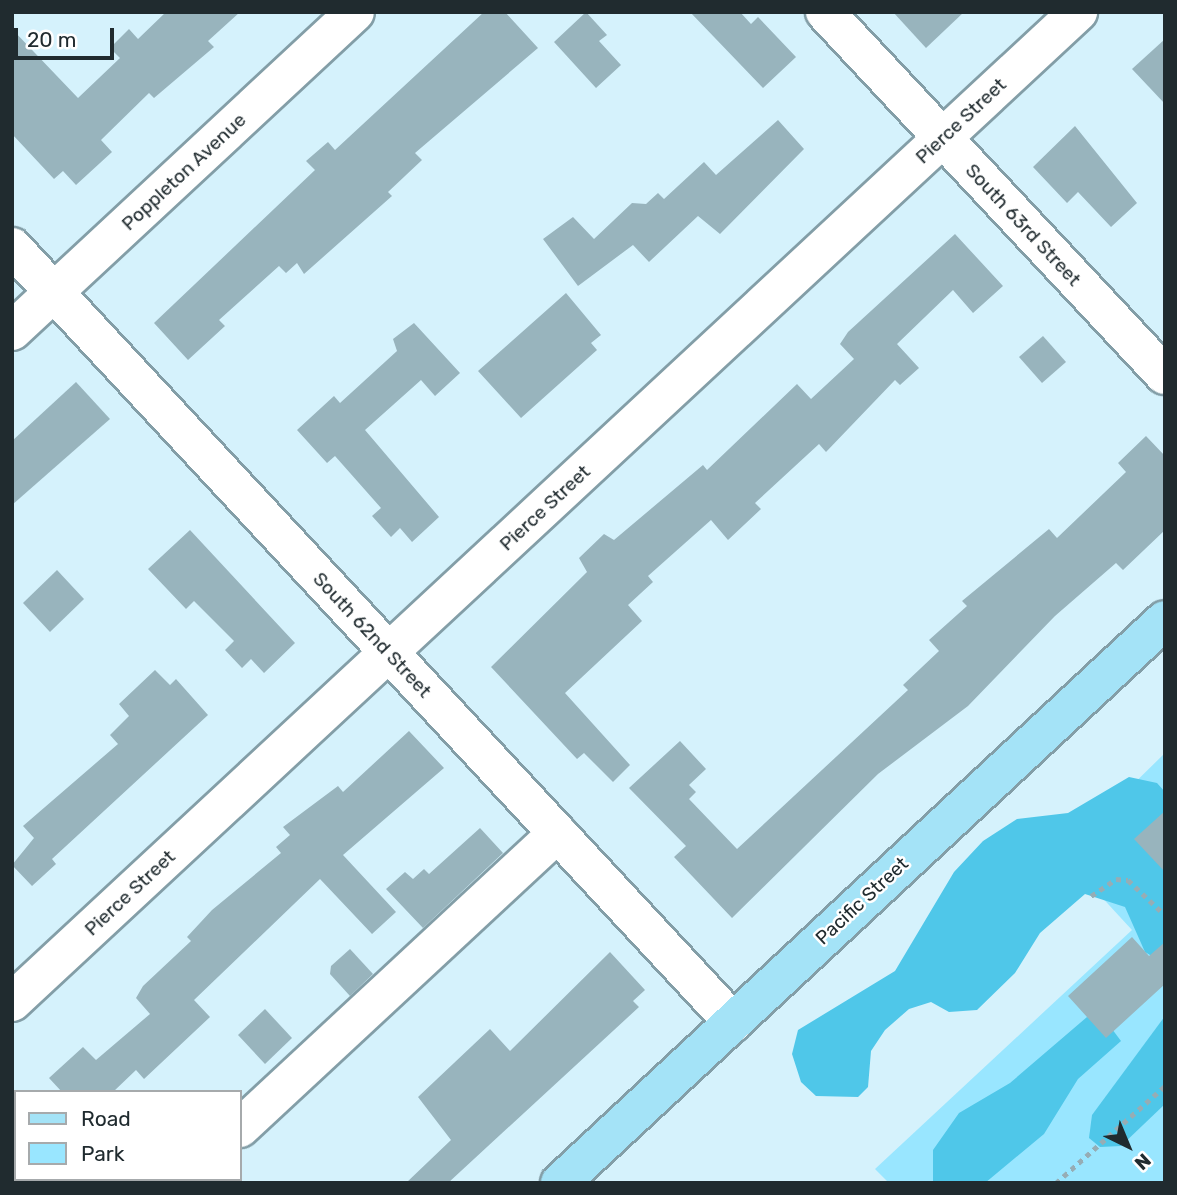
<!DOCTYPE html>
<html>
<head>
<meta charset="utf-8">
<style>
  body { margin:0 }
  #map { position:relative; width:1177px; height:1195px; overflow:hidden; background:#d5f2fc; font-family:Rubik,sans-serif }
  div>[style] { position:absolute }
  .green>* { inset:0; background:#99e6ff }
  .forest>* { inset:0; background:#4fc7e9 }
  .building>* { inset:0; background:#98b4bd }
  .path>* { height:4.5px; margin-top:-2.25px; transform-origin:0; background:repeating-linear-gradient(90deg,#96adb5 0 5px,transparent 0 10px) }
  .roads { filter:drop-shadow(2px 0 #839ea7) drop-shadow(-2px 0 #839ea7) drop-shadow(0 2px #839ea7) drop-shadow(0 -2px #839ea7) }
  .minor>* { height:38px; margin:-19px; padding:0 19px; transform-origin:19px; border-radius:19px; background:#fff }
  .major>* { height:38px; margin:-19px; padding:0 19px; transform-origin:19px; border-radius:19px; background:#a4e3f7 }
  span { translate:-50% -50%; white-space:nowrap; text-align:center; line-height:1.15; -webkit-text-stroke:5px #fff; paint-order:stroke }
  .street-label { font-size:19px; color:#202b2f }
  .frame { position:absolute; inset:0; border:14px solid #202b2f; pointer-events:none }
  .legend { position:absolute; left:14px; top:1090px; width:228px; height:91px; box-sizing:border-box; background:#fff; border:2px solid #a6aaac; margin:0; padding:9px 12px; list-style:none; font-size:21px; color:#202b2f }
  .legend li { display:flex; align-items:center; gap:14px; height:35px }
  .legend b { width:35px; border:2px solid #a6aaac }
  .north { position:absolute; left:1093px; top:1111px; width:70px; height:70px; -webkit-text-stroke:5px #fff; paint-order:stroke; rotate:137deg; font-size:19px; font-weight:700; line-height:28px; text-align:center; color:#202b2f }
  .north::after { content:''; display:block; margin:auto; width:24px; height:32px; background:#202b2f; clip-path:polygon(50% 0,100% 100%,50% 72%,0 100%) }
  .scale { position:absolute; left:14px; top:28px; width:100px; height:32px; box-sizing:border-box; border:4px solid #202b2f; border-top:0; padding-left:9px; font-size:21px; line-height:24px; white-space:nowrap; color:#202b2f; -webkit-text-stroke:5px #fff; paint-order:stroke }
</style>
</head>
<body>
<div id="map">
  <div class="green">
    <div style="clip-path:polygon(1165px 753px,1165px 1183px,889px 1183px,875px 1169px,1132px 930px,1062px 854px)"></div>
  </div>
  <div class="forest">
    <div style="clip-path:polygon(1129px 777px,1157px 783px,1165px 792px,1165px 964px,1145px 952px,1125px 907px,1085px 894px,1040px 933px,1015px 973px,977px 1010px,949px 1012px,931px 1002px,909px 1009px,885px 1030px,871px 1051px,868px 1087px,858px 1097px,816px 1096px,801px 1082px,792px 1054px,798px 1030px,895px 971px,954px 872px,983px 841px,1017px 819px,1068px 813px)"></div>
    <div style="clip-path:polygon(1165px 1016px,1165px 1104px,1121px 1146px,1100px 1147px,1089px 1138px,1092px 1115px)"></div>
    <div style="clip-path:polygon(1087px 1017px,1106px 1021px,1121px 1041px,1078px 1079px,1044px 1134px,985px 1183px,933px 1183px,933px 1150px,959px 1113px,1010px 1083px)"></div>
  </div>
  <div class="building">
    <div style="clip-path:polygon(166px 12px,240px 12px,208px 41px,214px 47px,154px 98px,149px 93px,101px 140px,112px 152px,76px 185px,63px 171px,54px 179px,12px 134px,12px 29px,78px 98px,120px 58px,110px 48px,129px 29px,138px 39px)"></div>
    <div style="clip-path:polygon(484px 12px,505px 12px,538px 48px,415px 153px,422px 160px,388px 192px,392px 196px,304px 274px,297px 263px,286px 273px,279px 266px,219px 320px,225px 326px,188px 360px,154px 323px,315px 170px,306px 161px,328px 142px,335px 150px)"></div>
    <div style="clip-path:polygon(586px 12px,607px 35px,599px 41px,621px 65px,596px 88px,554px 42px)"></div>
    <div style="clip-path:polygon(690px 12px,740px 12px,751px 24px,758px 17px,796px 57px,763px 88px)"></div>
    <div style="clip-path:polygon(893px 12px,964px 12px,926px 48px)"></div>
    <div style="clip-path:polygon(1165px 39px,1165px 104px,1132px 69px)"></div>
    <div style="clip-path:polygon(778px 120px,804px 149px,720px 234px,698px 216px,649px 262px,633px 245px,578px 286px,543px 239px,573px 217px,594px 239px,632px 203px,646px 204px,658px 193px,664px 199px,704px 162px,716px 175px)"></div>
    <div style="clip-path:polygon(1075px 126px,1137px 203px,1111px 227px,1078px 192px,1067px 203px,1033px 167px)"></div>
    <div style="clip-path:polygon(955px 234px,1003px 286px,973px 313px,953px 290px,897px 344px,919px 368px,900px 385px,895px 380px,826px 452px,819px 444px,755px 503px,761px 509px,728px 540px,711px 520px,648px 576px,653px 582px,628px 605px,642px 621px,565px 693px,630px 765px,613px 782px,584px 753px,577px 759px,491px 667px,587px 572px,579px 558px,604px 534px,614px 540px,703px 465px,707px 470px,797px 384px,811px 399px,854px 359px,840px 344px,848px 332px)"></div>
    <div style="clip-path:polygon(566px 293px,601px 335px,591px 343px,597px 350px,521px 418px,478px 371px)"></div>
    <div style="clip-path:polygon(414px 323px,460px 373px,435px 396px,421px 380px,365px 430px,439px 517px,412px 542px,400px 528px,391px 537px,372px 516px,381px 508px,335px 456px,327px 463px,297px 430px,334px 396px,340px 403px,397px 351px,393px 339px)"></div>
    <div style="clip-path:polygon(1043px 336px,1066px 362px,1042px 383px,1019px 357px)"></div>
    <div style="clip-path:polygon(76px 382px,110px 419px,12px 505px,12px 441px)"></div>
    <div style="clip-path:polygon(1146px 436px,1165px 456px,1165px 530px,1123px 570px,1116px 563px,1055px 616px,968px 706px,878px 774px,732px 918px,674px 857px,686px 846px,629px 788px,680px 741px,706px 769px,689px 785px,696px 792px,689px 799px,737px 849px,908px 690px,903px 685px,939px 651px,929px 640px,967px 606px,962px 601px,1049px 529px,1057px 538px,1126px 472px,1118px 463px)"></div>
    <div style="clip-path:polygon(190px 530px,295px 643px,264px 673px,251px 659px,242px 668px,225px 650px,234px 641px,194px 601px,186px 609px,148px 569px)"></div>
    <div style="clip-path:polygon(57px 570px,84px 599px,50px 632px,23px 603px)"></div>
    <div style="clip-path:polygon(155px 670px,170px 685px,176px 679px,208px 715px,52px 859px,56px 864px,32px 886px,12px 865px,34px 838px,23px 826px,118px 744px,110px 735px,129px 716px,119px 704px)"></div>
    <div style="clip-path:polygon(409px 731px,444px 768px,343px 855px,396px 912px,372px 934px,320px 879px,194px 1000px,210px 1017px,144px 1079px,136px 1070px,113px 1092px,62px 1092px,49px 1078px,83px 1047px,96px 1060px,150px 1014px,136px 998px,143px 986px,191px 941px,187px 937px,212px 910px,281px 853px,276px 847px,290px 835px,283px 827px,338px 786px,343px 792px)"></div>
    <div style="clip-path:polygon(1165px 811px,1165px 872px,1134px 839px)"></div>
    <div style="clip-path:polygon(480px 828px,503px 853px,423px 928px,386px 889px,405px 872px,413px 879px,424px 869px,429px 874px)"></div>
    <div style="clip-path:polygon(1132px 937px,1149px 956px,1165px 942px,1165px 984px,1106px 1038px,1068px 996px)"></div>
    <div style="clip-path:polygon(350px 949px,373px 974px,350px 996px,330px 974px,331px 966px)"></div>
    <div style="clip-path:polygon(610px 952px,645px 990px,633px 1001px,639px 1007px,448px 1183px,406px 1183px,451px 1140px,418px 1097px,490px 1029px,510px 1051px)"></div>
    <div style="clip-path:polygon(265px 1009px,292px 1038px,265px 1064px,238px 1035px)"></div>
  </div>
  <div class="path">
    <div style="left:1091px;top:896px;width:30px;rotate:-34deg"></div>
    <div style="left:1116px;top:879px;width:12px;rotate:5deg"></div>
    <div style="left:1128px;top:880px;width:51px;rotate:43.4deg"></div>
    <div style="left:1056px;top:1183px;width:146px;rotate:-41.7deg"></div>
  </div>
  <div class="roads">
    <div class="minor">
      <div style="left:825px;top:12px;width:497px;rotate:46.9deg"></div>
      <div style="left:12px;top:247px;width:1059px;rotate:47.07deg"></div>
      <div style="left:12px;top:331px;width:468px;rotate:-42.9deg"></div>
      <div style="left:12px;top:1002px;width:1455px;rotate:-42.88deg"></div>
      <div style="left:240px;top:1128px;width:433px;rotate:-42.9deg"></div>
      <div style="left:12px;top:1154px;width:6px;rotate:45deg"></div>
      <div style="left:36px;top:1179px;width:5px;rotate:53deg"></div>
      <div style="left:181px;top:1183px;width:6px;rotate:-45deg"></div>
    </div>
    <div class="major">
      <div style="left:560px;top:1183px;width:826px;rotate:-42.94deg"></div>
    </div>
  </div>
  <div class="street-label">
    <span style="left:961px;top:121px;rotate:-43deg">Pierce Street</span>
    <span style="left:184px;top:172px;rotate:-43deg">Poppleton Avenue</span>
    <span style="left:1023px;top:225px;rotate:47deg">South 63rd Street</span>
    <span style="left:545px;top:508px;rotate:-43deg">Pierce Street</span>
    <span style="left:372px;top:635px;rotate:47deg">South 62nd Street</span>
    <span style="left:130px;top:893px;rotate:-43deg">Pierce Street</span>
    <span style="left:862px;top:901px;rotate:-43deg">Pacific Street</span>
  </div>
  <div class="frame"></div>
  <ul class="legend">
  <li><b style="height:9px;background:#a4e3f7"></b>Road</li>
  <li><b style="height:19px;background:#99e6ff"></b>Park</li>
  </ul>
  <div class="north">N</div>
  <div class="scale">20 m</div>
</div>
</body>
</html>
